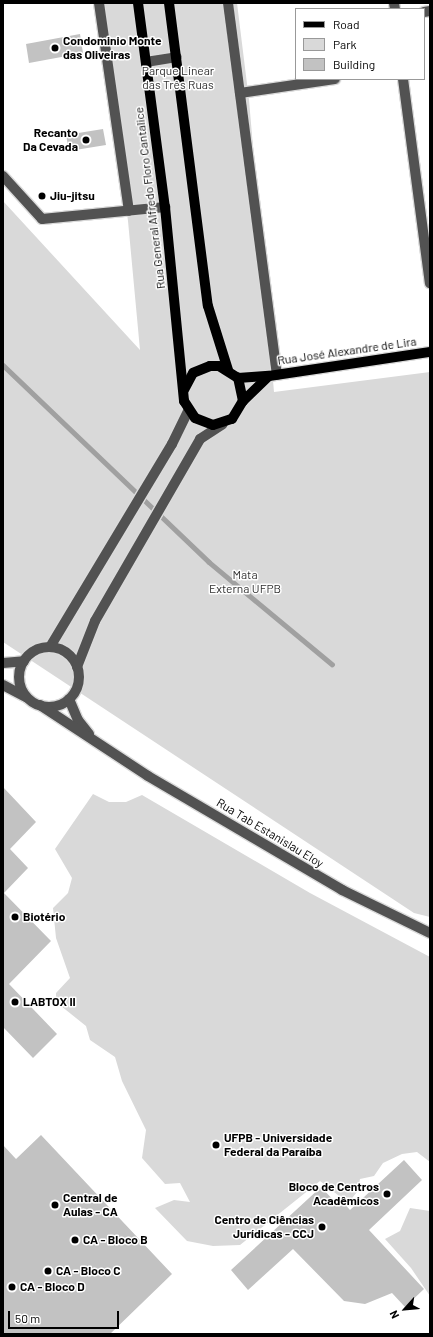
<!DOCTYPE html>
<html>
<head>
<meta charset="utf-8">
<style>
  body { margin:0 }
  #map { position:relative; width:433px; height:1337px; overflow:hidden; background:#fff; font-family:Barlow,sans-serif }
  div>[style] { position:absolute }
  .green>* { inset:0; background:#d9d9d9 }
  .stream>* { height:4.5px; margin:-2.25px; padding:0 2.25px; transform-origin:2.25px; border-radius:2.25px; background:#a0a0a0 }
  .building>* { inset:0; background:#c2c2c2 }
  .roads { filter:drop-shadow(1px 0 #dbdbdb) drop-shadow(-1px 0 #dbdbdb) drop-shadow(0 1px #dbdbdb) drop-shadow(0 -1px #dbdbdb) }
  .minor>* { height:10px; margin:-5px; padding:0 5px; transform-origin:5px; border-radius:5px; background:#525252 }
  .minor>.ring { margin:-5px; padding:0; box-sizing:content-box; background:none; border:10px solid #525252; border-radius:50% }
  .major>* { height:10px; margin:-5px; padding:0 5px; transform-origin:5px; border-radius:5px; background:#000 }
  .dots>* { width:11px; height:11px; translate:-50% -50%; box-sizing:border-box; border:2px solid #fff; border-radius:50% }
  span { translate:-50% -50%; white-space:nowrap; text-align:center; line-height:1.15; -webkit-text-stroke:3px #fff; paint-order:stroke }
  .poi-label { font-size:12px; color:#000; font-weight:700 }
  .left { translate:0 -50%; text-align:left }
  .right { translate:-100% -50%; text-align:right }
  .park-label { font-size:12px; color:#303030 }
  .street-label { font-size:12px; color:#000 }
  .frame { position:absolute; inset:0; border:4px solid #000; pointer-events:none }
  .legend { position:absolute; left:295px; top:8px; width:130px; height:72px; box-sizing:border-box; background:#fff; border:1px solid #999; margin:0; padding:5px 7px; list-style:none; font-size:12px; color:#000 }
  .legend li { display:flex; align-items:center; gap:8px; height:20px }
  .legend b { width:20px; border:1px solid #999 }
  .north { position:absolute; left:385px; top:1289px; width:40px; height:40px; -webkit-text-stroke:3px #fff; paint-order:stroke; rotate:243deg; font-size:11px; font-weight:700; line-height:16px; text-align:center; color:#000 }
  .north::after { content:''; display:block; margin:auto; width:14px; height:18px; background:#000; clip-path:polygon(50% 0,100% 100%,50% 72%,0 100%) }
  .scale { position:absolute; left:8px; top:1311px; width:111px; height:18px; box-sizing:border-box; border:2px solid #000; border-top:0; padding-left:5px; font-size:12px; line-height:14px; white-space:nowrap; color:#000; -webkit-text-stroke:3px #fff; paint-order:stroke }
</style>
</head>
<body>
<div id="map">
  <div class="green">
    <div style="clip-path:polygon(98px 3px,237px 3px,249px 100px,274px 392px,430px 372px,430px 917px,414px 913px,3px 642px,3px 201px,140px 350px,128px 221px)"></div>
    <div style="clip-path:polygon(93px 794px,109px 802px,126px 802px,142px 795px,310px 893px,430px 957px,430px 1162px,417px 1152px,402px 1154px,383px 1163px,374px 1176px,360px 1179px,357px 1192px,348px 1203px,320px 1181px,240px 1245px,213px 1246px,187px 1241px,155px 1208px,174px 1200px,190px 1202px,180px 1183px,165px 1184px,142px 1158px,146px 1130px,122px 1081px,115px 1057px,90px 1040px,86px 1026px,56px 1002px,56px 993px,70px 978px,56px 938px,53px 908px,68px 893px,72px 878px,55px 849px)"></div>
    <div style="clip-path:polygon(410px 1208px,430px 1211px,430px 1296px,411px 1268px,385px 1239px,400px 1231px)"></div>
  </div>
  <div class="stream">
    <div style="left:3px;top:365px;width:285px;rotate:43.7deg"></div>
    <div style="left:209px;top:562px;width:160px;rotate:39.7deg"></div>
  </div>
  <div class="building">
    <div style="clip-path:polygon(80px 34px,83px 53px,29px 63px,26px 44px)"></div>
    <div style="clip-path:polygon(103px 129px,106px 145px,69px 151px,66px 135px)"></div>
    <div style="clip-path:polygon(3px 787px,36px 822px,10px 849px,28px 868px,4px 893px,51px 941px,9px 984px,57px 1034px,33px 1058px,3px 1027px)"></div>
    <div style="clip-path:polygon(41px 1135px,172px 1274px,110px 1334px,3px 1334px,3px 1145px,16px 1159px)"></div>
    <div style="clip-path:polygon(404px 1160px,422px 1180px,369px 1230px,424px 1289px,405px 1307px,392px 1293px,365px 1304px,344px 1301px,293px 1249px,248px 1290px,231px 1270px,321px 1187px,337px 1204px,341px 1200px,350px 1210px)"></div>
  </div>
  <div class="roads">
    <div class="minor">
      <div style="left:99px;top:3px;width:210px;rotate:81.8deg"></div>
      <div style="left:228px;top:3px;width:375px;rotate:82.5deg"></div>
      <div style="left:394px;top:3px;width:6px;rotate:81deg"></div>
      <div style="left:424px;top:12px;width:6px;rotate:-9deg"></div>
      <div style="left:146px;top:62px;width:31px;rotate:-9deg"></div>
      <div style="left:403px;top:79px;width:206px;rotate:82.5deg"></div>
      <div style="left:240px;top:93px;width:96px;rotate:-8.4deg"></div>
      <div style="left:3px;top:176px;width:58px;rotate:47.8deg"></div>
      <div style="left:42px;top:219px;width:124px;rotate:-5.6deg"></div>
      <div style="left:50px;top:647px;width:237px;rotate:-59deg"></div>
      <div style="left:172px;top:444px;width:37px;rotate:-64deg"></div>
      <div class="ring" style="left:19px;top:647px;width:50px;height:50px"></div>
      <div style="left:3px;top:663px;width:21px;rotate:-5deg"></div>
      <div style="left:77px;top:667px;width:49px;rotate:-68.6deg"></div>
      <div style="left:95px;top:621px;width:210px;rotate:-60deg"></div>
      <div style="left:200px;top:439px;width:27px;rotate:-33deg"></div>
      <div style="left:3px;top:685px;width:26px;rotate:28deg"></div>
      <div style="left:69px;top:699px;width:23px;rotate:67deg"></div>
      <div style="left:78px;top:720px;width:18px;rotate:52deg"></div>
      <div style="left:40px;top:705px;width:129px;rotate:33.3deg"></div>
      <div style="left:148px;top:776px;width:225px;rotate:30.4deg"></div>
      <div style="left:342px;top:890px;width:98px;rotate:26deg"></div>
    </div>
    <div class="major">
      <div style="left:138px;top:3px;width:206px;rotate:82.5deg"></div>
      <div style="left:165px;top:207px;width:195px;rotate:84.4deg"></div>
      <div style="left:184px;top:401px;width:20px;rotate:57deg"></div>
      <div style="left:195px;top:418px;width:19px;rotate:21deg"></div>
      <div style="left:213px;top:425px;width:20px;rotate:-18deg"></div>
      <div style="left:232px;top:419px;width:21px;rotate:-59deg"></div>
      <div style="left:243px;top:401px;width:24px;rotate:-102deg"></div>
      <div style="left:238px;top:378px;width:22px;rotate:-148deg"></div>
      <div style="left:219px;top:366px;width:9px;rotate:180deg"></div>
      <div style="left:210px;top:366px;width:18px;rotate:158deg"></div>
      <div style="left:193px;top:373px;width:19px;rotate:118deg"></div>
      <div style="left:169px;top:3px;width:305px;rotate:82.7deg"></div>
      <div style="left:208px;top:306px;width:67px;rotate:72.6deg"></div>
      <div style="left:238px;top:378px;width:31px;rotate:-4deg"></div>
      <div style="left:269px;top:376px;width:163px;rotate:-8.5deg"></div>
      <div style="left:243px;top:401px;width:36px;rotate:-44deg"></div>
    </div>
  </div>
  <div class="dots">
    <div style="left:55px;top:48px;background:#000"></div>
    <div style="left:86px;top:140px;background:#000"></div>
    <div style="left:42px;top:196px;background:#000"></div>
    <div style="left:15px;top:917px;background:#000"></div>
    <div style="left:15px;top:1002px;background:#000"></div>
    <div style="left:216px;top:1145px;background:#000"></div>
    <div style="left:387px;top:1194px;background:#000"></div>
    <div style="left:55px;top:1205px;background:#000"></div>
    <div style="left:322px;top:1227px;background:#000"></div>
    <div style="left:75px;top:1240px;background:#000"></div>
    <div style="left:48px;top:1271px;background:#000"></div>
    <div style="left:12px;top:1287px;background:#000"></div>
  </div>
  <div class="poi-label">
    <span class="left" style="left:63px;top:48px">Condominio Monte<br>das Oliveiras</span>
    <span class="right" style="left:78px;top:140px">Recanto<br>Da Cevada</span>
    <span class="left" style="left:50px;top:196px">Jiu-jitsu</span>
    <span class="left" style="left:23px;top:917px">Biotério</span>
    <span class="left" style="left:23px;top:1002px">LABTOX II</span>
    <span class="left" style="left:224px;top:1145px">UFPB - Universidade<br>Federal da Paraíba</span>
    <span class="right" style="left:379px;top:1194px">Bloco de Centros<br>Acadêmicos</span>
    <span class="left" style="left:63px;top:1205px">Central de<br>Aulas - CA</span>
    <span class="right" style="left:314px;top:1227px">Centro de Ciências<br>Jurídicas - CCJ</span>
    <span class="left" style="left:83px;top:1240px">CA - Bloco B</span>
    <span class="left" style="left:56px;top:1271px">CA - Bloco C</span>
    <span class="left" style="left:20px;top:1287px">CA - Bloco D</span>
  </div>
  <div class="park-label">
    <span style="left:178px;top:78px">Parque Linear<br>das Três Ruas</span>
    <span style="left:245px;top:582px">Mata<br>Externa UFPB</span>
  </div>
  <div class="street-label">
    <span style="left:150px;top:198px;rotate:-97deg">Rua General Alfredo Floro Cantalice</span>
    <span style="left:347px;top:351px;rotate:-8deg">Rua José Alexandre de Lira</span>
    <span style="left:270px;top:833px;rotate:31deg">Rua Tab Estanislau Eloy</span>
  </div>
  <div class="frame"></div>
  <ul class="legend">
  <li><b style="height:5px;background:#000"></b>Road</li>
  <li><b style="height:11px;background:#d9d9d9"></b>Park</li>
  <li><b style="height:11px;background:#c2c2c2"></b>Building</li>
  </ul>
  <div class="north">N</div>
  <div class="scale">50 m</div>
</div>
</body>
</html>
